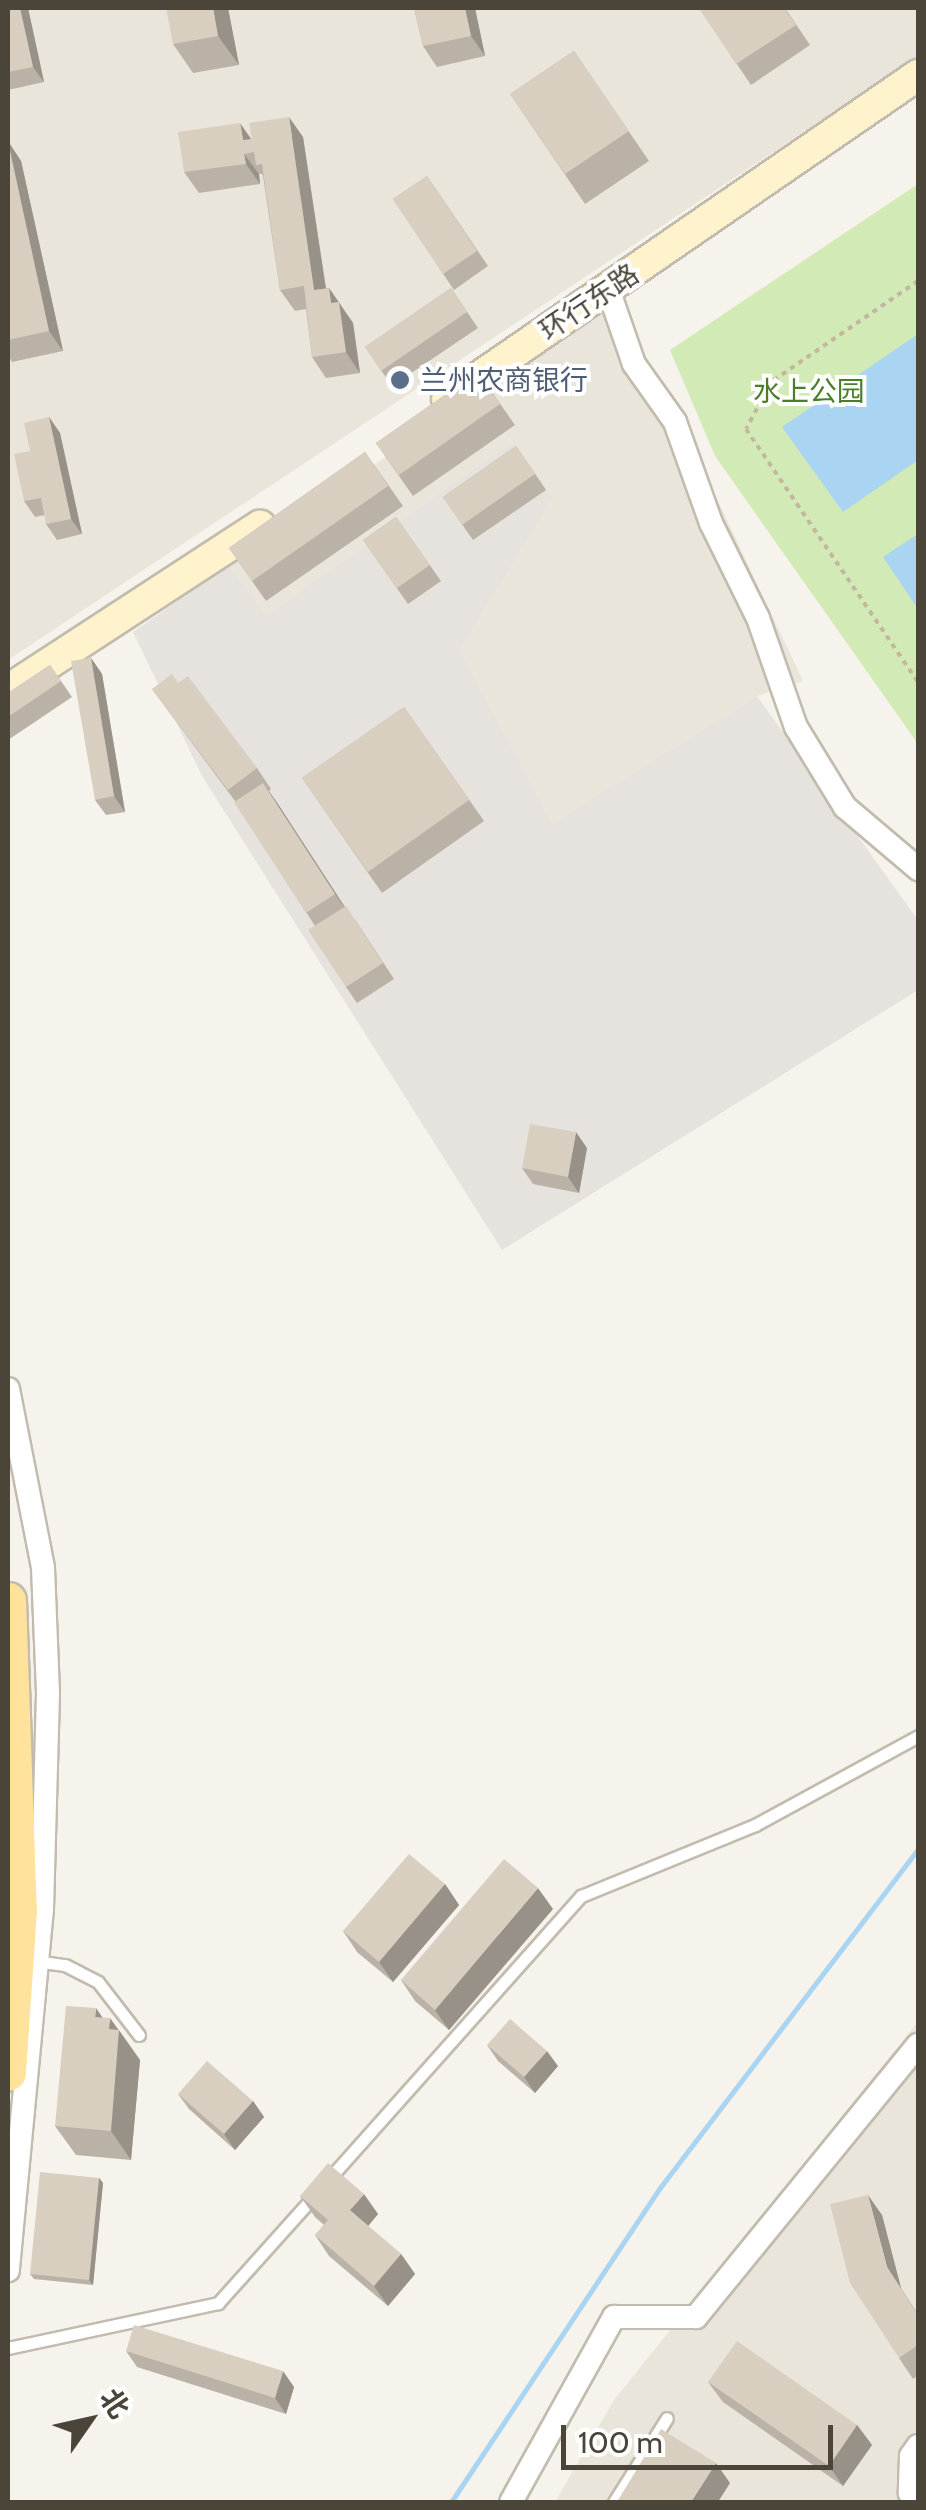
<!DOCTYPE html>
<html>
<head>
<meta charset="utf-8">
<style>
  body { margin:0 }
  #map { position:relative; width:926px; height:2510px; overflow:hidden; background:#f6f3ec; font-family:Cabin,"Noto Sans SC",sans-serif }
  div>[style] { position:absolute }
  .residential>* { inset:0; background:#eae5da }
  .industrial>* { inset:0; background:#e6e2dd }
  .green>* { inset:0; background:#d2eab5 }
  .water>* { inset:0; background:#a9d4f2 }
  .stream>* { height:5px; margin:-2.5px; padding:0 2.5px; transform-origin:2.5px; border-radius:2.5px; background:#a9d4f2 }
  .path>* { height:4px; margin-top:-2px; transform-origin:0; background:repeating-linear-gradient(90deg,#c4b79f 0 5px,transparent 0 10px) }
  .roads { filter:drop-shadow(2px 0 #c2bbae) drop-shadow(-2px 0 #c2bbae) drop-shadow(0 2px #c2bbae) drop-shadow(0 -2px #c2bbae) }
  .lane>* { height:11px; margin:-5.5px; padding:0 5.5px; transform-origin:5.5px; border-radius:5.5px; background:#fff }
  .street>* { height:22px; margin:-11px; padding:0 11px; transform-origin:11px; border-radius:11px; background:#fff }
  .secondary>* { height:30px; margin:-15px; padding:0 15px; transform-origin:15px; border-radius:15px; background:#fff3cd }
  .primary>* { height:35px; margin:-17.5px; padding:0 17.5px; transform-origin:17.5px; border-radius:17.5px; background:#ffe39c }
  .wall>* { inset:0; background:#bab2a6 }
  .shaded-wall>* { inset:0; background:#979187 }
  .building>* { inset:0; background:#d8cfc1 }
  .dots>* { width:28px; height:28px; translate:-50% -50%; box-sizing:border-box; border:5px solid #fff; border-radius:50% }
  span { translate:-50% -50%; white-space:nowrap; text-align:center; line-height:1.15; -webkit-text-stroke:8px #fff; paint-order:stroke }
  .street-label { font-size:28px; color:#4b4439 }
  .service-label { font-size:28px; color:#4e5e75 }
  .left { translate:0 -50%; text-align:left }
  .park-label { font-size:28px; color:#4a7f2a }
  .frame { position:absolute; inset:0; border:10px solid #4b4439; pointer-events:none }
  .north { position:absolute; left:40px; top:2370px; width:100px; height:100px; -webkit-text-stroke:8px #fff; paint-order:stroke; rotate:56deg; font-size:28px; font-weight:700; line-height:40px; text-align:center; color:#4b4439 }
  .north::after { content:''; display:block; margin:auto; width:35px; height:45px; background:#4b4439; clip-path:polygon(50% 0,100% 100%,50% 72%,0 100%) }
  .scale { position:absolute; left:561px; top:2425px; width:272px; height:45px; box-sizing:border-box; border:5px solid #4b4439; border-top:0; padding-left:12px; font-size:30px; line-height:35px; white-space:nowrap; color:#4b4439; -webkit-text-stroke:8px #fff; paint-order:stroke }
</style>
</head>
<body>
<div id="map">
  <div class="residential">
    <div style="clip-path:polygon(8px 8px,918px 8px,918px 56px,8px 660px)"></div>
    <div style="clip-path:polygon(614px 299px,641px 362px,682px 425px,803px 681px,757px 696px,552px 825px,460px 650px,552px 499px,513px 442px,266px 617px,229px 565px)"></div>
    <div style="clip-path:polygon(918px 2022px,918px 2502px,555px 2502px,614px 2400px)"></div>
  </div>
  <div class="industrial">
    <div style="clip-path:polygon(514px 441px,553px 498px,460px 650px,552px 824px,757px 696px,918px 920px,918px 990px,502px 1250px,202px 776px,133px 632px,229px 565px,266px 616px)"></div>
  </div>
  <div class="green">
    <div style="clip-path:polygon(918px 184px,918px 744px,715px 456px,670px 350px)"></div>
  </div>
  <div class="water">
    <div style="clip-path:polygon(918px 334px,918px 460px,843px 512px,782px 427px)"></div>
    <div style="clip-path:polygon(918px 534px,918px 609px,883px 557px)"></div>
  </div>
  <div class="stream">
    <div style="left:451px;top:2502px;width:376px;rotate:-56.4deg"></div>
    <div style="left:659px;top:2189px;width:427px;rotate:-52.7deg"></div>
  </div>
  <div class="path">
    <div style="left:918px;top:281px;width:178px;rotate:145.5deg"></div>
    <div style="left:771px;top:382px;width:53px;rotate:118deg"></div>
    <div style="left:746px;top:429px;width:306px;rotate:55.8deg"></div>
  </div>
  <div class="roads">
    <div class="lane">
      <div style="left:35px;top:1961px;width:30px;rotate:8deg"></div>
      <div style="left:65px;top:1965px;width:37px;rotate:27deg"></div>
      <div style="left:98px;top:1982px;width:67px;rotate:52.3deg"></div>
      <div style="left:327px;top:2181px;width:382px;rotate:-48.3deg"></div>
      <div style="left:581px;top:1896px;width:188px;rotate:-22.2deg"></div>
      <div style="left:755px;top:1825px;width:186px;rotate:-28.6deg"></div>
      <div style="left:8px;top:2348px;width:215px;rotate:-12.1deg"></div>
      <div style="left:218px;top:2303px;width:145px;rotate:-48.1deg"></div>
      <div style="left:614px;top:2502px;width:99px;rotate:-57.8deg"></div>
    </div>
    <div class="street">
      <div style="left:608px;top:289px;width:79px;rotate:70.9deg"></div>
      <div style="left:634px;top:364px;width:71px;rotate:54.7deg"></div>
      <div style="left:675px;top:422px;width:107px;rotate:70.4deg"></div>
      <div style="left:711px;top:523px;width:106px;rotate:63.7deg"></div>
      <div style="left:758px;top:618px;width:115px;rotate:70.8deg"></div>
      <div style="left:796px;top:727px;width:94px;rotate:58.5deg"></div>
      <div style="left:845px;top:807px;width:96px;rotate:40.3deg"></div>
      <div style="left:8px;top:1389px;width:182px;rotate:78.9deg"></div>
      <div style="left:43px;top:1568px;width:126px;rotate:87.7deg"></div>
      <div style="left:48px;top:1694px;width:215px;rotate:91.6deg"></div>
      <div style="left:42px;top:1909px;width:363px;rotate:95.4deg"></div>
      <div style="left:918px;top:2446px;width:12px;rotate:125deg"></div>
      <div style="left:911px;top:2456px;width:37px;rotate:92deg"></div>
      <div style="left:910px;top:2493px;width:10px;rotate:37deg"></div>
      <div style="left:511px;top:2502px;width:212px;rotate:-60.9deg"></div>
      <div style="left:614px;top:2317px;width:82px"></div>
      <div style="left:696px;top:2317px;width:351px;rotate:-50.8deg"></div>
    </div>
    <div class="secondary">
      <div style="left:447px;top:399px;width:572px;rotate:-34.52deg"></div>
      <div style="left:8px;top:690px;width:301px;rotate:-33.1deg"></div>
    </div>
    <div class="primary">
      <div style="left:8px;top:1600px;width:310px;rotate:88deg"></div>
      <div style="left:19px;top:1910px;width:163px;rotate:93.9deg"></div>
    </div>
  </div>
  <div class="wall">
    <div style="clip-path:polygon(8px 8px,28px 8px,44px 82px,8px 90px)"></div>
    <div style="clip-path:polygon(228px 8px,239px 65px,193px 73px,173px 44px)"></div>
    <div style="clip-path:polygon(414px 8px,475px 8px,485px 56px,437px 67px,423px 46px)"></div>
    <div style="clip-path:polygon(699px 8px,785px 8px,810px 45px,751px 85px)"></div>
    <div style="clip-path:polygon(574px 51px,649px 161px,585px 204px,510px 94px)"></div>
    <div style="clip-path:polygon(303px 137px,326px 288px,329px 288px,353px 323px,360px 373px,326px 378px,312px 357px,306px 309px,295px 311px,280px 290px,263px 176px,262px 174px,259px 174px,260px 184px,199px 193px,184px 172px,252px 139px)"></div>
    <div style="clip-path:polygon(8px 142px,21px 161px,63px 351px,12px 362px,8px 355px)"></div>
    <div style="clip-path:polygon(427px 176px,488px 266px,454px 290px,393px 199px)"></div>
    <div style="clip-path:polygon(451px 288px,478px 328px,392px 386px,365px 347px)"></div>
    <div style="clip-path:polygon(478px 372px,515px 425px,413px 496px,376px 443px)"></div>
    <div style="clip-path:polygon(49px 417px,60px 433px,82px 534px,57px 540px,46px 524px,45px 515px,35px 517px,24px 501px,30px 451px)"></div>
    <div style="clip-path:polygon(516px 446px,546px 490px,473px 540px,443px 497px)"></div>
    <div style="clip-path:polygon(365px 452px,403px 506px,266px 601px,229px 548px)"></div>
    <div style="clip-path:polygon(396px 517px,441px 581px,408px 604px,363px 540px)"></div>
    <div style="clip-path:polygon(91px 658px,102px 674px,125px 812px,106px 815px,95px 800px)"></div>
    <div style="clip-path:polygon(50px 665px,72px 697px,8px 740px,8px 693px)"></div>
    <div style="clip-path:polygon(178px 683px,257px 768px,271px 789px,269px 791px,344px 906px,356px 921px,394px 979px,357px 1003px,346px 987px,315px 926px,235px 801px,152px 689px)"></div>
    <div style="clip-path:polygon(404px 707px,484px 821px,382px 893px,302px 778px)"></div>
    <div style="clip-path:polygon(587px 1148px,579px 1193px,533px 1184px,522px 1168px)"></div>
    <div style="clip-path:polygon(445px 1884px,459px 1905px,393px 1982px,357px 1952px,343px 1931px)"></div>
    <div style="clip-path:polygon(553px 1909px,449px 2030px,415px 2001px,401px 1980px)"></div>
    <div style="clip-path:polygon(102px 2018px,119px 2030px,140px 2060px,131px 2160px,76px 2155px,55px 2126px)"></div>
    <div style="clip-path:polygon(487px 2045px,558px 2066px,535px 2093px,498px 2061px)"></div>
    <div style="clip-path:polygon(178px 2094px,253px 2101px,264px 2117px,235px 2150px,189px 2109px)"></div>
    <div style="clip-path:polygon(99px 2178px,103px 2183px,93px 2285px,34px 2279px,30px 2274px)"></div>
    <div style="clip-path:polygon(300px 2196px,378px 2214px,368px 2226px,401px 2254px,415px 2274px,388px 2306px,329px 2256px,315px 2235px,324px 2225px,315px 2217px)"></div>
    <div style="clip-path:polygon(882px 2215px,901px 2288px,918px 2314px,918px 2375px,913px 2379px,899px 2358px)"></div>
    <div style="clip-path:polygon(126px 2351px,294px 2387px,286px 2414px,137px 2367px)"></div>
    <div style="clip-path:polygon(708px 2382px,857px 2425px,872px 2445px,843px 2486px,723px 2402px)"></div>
  </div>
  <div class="shaded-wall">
    <div style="clip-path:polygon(20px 8px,28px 8px,44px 82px,33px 67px)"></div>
    <div style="clip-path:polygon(213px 8px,228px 8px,239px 65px,218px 36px)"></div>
    <div style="clip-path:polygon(465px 8px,475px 8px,485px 56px,471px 36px)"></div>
    <div style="clip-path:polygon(289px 117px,303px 137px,329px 310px,314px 290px)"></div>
    <div style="clip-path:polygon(240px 123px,254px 143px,243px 140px)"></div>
    <div style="clip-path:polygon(8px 141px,21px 161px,63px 351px,49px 331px)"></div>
    <div style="clip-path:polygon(244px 154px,259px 174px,260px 184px,246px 164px)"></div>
    <div style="clip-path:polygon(329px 288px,353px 323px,360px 373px,346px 352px,331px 303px)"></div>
    <div style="clip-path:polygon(49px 417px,60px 433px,82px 534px,71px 519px)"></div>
    <div style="clip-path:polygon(91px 658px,102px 674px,125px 812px,114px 796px)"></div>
    <div style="clip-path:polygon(263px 783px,278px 804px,350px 915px,335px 894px)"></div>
    <div style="clip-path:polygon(576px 1132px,587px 1148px,579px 1193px,568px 1177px)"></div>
    <div style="clip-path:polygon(445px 1884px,459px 1905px,393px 1982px,379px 1962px)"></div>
    <div style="clip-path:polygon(538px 1888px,553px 1909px,449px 2030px,435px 2010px)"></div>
    <div style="clip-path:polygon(96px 2008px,109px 2027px,110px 2018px,140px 2060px,131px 2160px,111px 2131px,95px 2017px)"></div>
    <div style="clip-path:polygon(547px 2051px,558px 2066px,535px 2093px,524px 2077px)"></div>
    <div style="clip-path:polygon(253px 2101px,264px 2117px,235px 2150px,224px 2134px)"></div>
    <div style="clip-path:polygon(99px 2178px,103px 2183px,93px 2285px,89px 2280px)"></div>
    <div style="clip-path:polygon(364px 2194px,378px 2214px,364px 2231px,350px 2210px)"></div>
    <div style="clip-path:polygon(868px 2195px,882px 2215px,901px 2288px,887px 2267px)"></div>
    <div style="clip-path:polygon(401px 2254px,415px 2274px,388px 2306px,374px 2286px)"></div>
    <div style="clip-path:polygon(283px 2371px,294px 2387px,286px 2414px,275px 2398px)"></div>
    <div style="clip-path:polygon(857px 2425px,872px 2445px,843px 2486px,829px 2466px)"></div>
    <div style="clip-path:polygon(716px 2463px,730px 2483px,718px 2502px,691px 2502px)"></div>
  </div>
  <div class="building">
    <div style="clip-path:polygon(8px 8px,20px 8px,33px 67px,8px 72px)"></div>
    <div style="clip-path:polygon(166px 8px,213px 8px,218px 36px,173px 44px)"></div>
    <div style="clip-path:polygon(414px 8px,465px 8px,471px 36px,423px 46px)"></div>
    <div style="clip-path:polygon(699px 8px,784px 8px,796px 25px,736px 64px)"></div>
    <div style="clip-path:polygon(574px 51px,629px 131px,565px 174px,510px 94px)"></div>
    <div style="clip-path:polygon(289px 117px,314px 290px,329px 288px,331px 303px,339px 302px,346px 352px,312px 357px,304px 286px,280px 290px,262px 164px,256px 165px,254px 152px,244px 154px,246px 164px,184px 172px,178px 132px,240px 123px,243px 140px,252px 139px,249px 123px)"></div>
    <div style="clip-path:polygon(8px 142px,49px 331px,8px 340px)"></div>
    <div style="clip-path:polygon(427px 176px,477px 251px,443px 274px,393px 199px)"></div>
    <div style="clip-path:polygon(451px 288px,467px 312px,381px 371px,365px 347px)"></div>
    <div style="clip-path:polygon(478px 372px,500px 404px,399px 475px,376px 443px)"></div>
    <div style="clip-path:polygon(49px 417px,71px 519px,46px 524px,41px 498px,24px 501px,14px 454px,30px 451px,24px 423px)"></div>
    <div style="clip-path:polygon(516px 446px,535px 474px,462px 525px,443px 497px)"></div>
    <div style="clip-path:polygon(365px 452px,388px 486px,252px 581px,229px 548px)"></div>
    <div style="clip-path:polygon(396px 517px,430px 565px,397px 588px,363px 540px)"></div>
    <div style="clip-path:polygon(91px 658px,114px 796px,95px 800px,71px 661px)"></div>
    <div style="clip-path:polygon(50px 665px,61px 681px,8px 717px,8px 693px)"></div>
    <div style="clip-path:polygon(172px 674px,178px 683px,188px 676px,257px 768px,228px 790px,152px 689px)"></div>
    <div style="clip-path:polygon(404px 707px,469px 800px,368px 872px,302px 778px)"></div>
    <div style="clip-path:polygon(263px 783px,335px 894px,306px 913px,234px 802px)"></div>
    <div style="clip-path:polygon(346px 906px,383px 963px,346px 987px,308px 930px)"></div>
    <div style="clip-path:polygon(530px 1124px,576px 1132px,568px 1177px,522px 1168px)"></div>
    <div style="clip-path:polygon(409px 1854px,445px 1884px,379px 1962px,343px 1931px)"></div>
    <div style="clip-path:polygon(504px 1859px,538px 1888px,435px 2010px,401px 1980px)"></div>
    <div style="clip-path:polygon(66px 2006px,96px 2008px,95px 2017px,110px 2018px,109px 2029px,119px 2030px,111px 2131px,55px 2126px)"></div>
    <div style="clip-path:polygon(510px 2019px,547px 2051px,524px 2077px,487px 2045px)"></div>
    <div style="clip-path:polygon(207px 2061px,253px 2101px,224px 2134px,178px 2094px)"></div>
    <div style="clip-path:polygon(328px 2163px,364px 2194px,350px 2210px,401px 2254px,374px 2286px,315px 2235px,328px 2220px,300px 2196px)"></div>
    <div style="clip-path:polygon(40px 2172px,99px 2178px,89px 2280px,30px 2274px)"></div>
    <div style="clip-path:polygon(868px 2195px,887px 2267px,918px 2315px,918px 2345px,899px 2358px,850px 2283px,830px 2204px)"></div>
    <div style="clip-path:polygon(134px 2325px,283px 2371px,275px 2398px,126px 2351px)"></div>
    <div style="clip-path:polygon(737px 2341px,857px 2425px,829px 2466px,708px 2382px)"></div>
    <div style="clip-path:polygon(661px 2429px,716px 2463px,691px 2502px,617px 2502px)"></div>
  </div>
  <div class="dots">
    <div style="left:400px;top:380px;background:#5c6f8a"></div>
  </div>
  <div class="street-label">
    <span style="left:589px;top:302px;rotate:-34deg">环行东路</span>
  </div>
  <div class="service-label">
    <span class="left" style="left:420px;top:380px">兰州农商银行</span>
  </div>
  <div class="park-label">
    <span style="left:809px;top:391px">水上公园</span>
  </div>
  <div class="frame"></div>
  <div class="north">北</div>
  <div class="scale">100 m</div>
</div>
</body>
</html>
